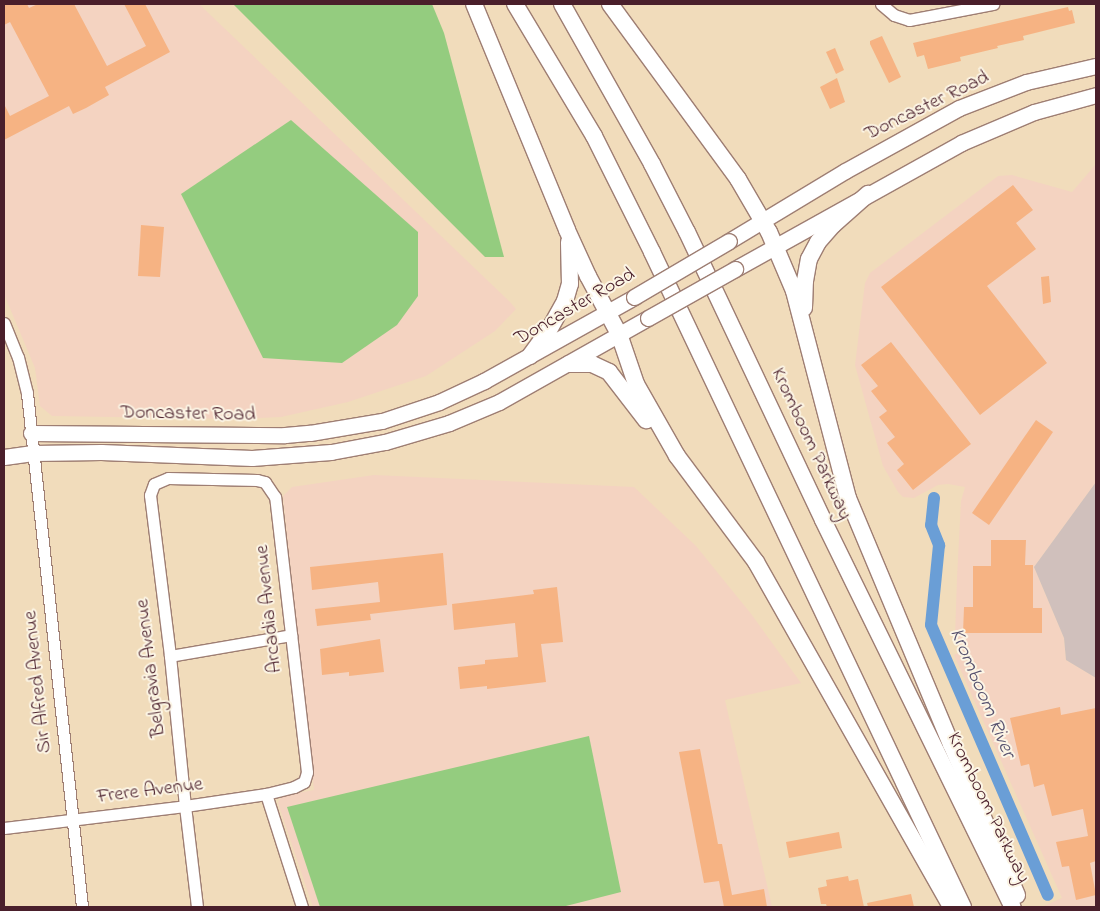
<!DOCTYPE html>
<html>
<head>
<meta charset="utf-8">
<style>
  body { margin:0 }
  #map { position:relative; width:1100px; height:911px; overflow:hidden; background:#f1dcbb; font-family:"Indie Flower",sans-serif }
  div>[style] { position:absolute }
  .built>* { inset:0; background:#f4d3c1 }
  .industrial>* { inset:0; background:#d0c0bc }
  .green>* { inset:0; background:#94cc7f }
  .canal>* { height:12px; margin:-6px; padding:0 6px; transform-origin:6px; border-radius:6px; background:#6a9ed6 }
  .building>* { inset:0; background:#f6b383 }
  .roads { filter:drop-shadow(1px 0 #9e7e73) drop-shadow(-1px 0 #9e7e73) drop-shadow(0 1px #9e7e73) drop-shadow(0 -1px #9e7e73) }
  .minor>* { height:11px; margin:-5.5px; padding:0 5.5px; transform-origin:5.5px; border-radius:5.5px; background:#fff }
  .major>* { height:15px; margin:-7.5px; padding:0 7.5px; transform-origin:7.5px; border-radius:7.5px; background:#fff }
  .highway>* { height:16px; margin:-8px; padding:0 8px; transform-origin:8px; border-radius:8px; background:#fff }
  .bridges { filter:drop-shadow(1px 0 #9e7e73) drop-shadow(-1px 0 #9e7e73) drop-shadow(0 1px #9e7e73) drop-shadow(0 -1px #9e7e73) }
  .major-bridge>* { height:15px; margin:-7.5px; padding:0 7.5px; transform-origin:7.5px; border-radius:7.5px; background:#fff }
  span { translate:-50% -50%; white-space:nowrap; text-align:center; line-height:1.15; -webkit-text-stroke:4px #fcf5e5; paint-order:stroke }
  .street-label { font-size:20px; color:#4a1f2b }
  .water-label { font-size:21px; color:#57526f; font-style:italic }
  .frame { position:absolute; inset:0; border:5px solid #4a1f2b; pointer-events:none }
</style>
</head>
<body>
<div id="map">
  <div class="built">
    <div style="clip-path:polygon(4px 4px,199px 4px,510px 302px,516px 309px,495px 331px,426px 376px,348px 402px,281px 417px,233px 419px,52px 416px,40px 406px,35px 368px,4px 294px)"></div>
    <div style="clip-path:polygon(1096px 164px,1096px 482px,1034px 567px,1064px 638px,1066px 660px,1096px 678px,1096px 907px,1045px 907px,1044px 906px,1062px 898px,954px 655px,960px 652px,955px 637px,957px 578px,961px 501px,965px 487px,948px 484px,938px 485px,914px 498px,903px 497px,898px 492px,883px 466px,855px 365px,865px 283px,870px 273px,998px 176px,1012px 175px,1072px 192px)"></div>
    <div style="clip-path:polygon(374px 475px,634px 487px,696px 546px,752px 615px,801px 683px,725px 700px,772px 907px,313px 907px,278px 803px,282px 796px,314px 790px,283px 496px,292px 487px)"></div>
  </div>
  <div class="industrial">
    <div style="clip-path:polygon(1096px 482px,1096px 678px,1066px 660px,1064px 638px,1034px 567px)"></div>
  </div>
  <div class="green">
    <div style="clip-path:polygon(233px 4px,432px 4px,444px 33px,504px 257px,485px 257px)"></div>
    <div style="clip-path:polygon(291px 120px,418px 232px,418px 296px,397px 325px,342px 363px,263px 358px,181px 194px)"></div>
    <div style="clip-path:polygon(589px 736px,621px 892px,562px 907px,320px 907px,287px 807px)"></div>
  </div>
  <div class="canal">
    <div style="left:934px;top:498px;width:27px;rotate:96deg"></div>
    <div style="left:931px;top:525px;width:22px;rotate:68deg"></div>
    <div style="left:939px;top:545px;width:80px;rotate:95.7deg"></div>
    <div style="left:931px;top:625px;width:294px;rotate:66.6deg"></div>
  </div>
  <div class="building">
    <div style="clip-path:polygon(4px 4px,27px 4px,29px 8px,38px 4px,74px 4px,107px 66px,146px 46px,124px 4px,145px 4px,170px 52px,105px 87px,109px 95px,86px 108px,73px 114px,69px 106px,4px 140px,4px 104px,10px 116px,49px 96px,10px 22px,4px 25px)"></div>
    <div style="clip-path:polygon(1068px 7px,1069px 11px,1072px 10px,1075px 23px,1023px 36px,1024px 40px,997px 46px,998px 48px,960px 57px,961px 61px,928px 69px,924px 55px,917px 57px,913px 43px)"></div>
    <div style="clip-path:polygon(882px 36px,901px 77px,889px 83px,870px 44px,870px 41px)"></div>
    <div style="clip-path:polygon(835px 48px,844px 70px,836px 74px,826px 52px)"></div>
    <div style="clip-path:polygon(837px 78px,845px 102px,830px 109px,820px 87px)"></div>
    <div style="clip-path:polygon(1013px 185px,1033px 210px,1016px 223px,1036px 249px,987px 286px,1047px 363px,980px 415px,881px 287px)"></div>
    <div style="clip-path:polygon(141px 225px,164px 227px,160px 277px,138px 276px)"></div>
    <div style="clip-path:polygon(1049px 276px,1051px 302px,1043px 304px,1041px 277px)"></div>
    <div style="clip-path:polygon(891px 342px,971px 444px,913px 490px,897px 470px,904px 464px,887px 443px,895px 437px,879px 417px,887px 411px,871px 391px,878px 386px,861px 365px)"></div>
    <div style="clip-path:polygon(1036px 420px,1053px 432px,989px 525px,972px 513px)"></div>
    <div style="clip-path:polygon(991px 540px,1026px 540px,1025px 565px,1033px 565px,1033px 608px,1042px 608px,1042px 633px,963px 633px,964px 607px,973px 607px,973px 566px,991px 566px)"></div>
    <div style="clip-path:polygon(443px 553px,447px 605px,370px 614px,371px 620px,317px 626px,315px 609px,380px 602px,378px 582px,312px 590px,310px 567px)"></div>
    <div style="clip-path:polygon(557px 587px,563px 642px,541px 644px,546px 682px,487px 689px,487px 686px,460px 689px,458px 667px,485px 664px,485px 660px,518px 657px,515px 623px,454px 630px,452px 604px,534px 594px,533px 590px)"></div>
    <div style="clip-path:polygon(380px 639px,384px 672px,349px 676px,349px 672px,322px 675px,320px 649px)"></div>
    <div style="clip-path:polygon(1060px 707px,1061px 715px,1096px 708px,1096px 861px,1090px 863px,1096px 895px,1076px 900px,1069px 866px,1062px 867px,1056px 842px,1088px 836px,1083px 809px,1052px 816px,1044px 784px,1034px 787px,1029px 764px,1021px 766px,1010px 718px)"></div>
    <div style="clip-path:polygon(700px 749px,718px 844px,722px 844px,732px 895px,764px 889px,767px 907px,724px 907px,719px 881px,704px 883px,679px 752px)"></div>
    <div style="clip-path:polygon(839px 832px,842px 848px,789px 858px,786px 842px)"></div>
    <div style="clip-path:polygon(848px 876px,849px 881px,858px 879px,864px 907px,827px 907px,826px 904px,821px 904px,818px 888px,827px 886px,826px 880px)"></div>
    <div style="clip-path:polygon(911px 894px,914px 907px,868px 907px,867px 903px)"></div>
  </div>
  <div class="roads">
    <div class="minor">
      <div style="left:881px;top:4px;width:17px;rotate:40deg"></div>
      <div style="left:894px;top:15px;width:16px;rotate:18deg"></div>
      <div style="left:909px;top:20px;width:86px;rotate:-10.8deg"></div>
      <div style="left:4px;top:323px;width:37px;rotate:68deg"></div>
      <div style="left:18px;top:357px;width:37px;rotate:76deg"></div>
      <div style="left:27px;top:393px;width:517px;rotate:83.89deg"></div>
      <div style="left:170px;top:656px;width:123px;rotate:-9.8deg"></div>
      <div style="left:266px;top:794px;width:119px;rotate:72.3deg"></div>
      <div style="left:4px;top:828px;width:182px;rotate:-6.9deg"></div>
      <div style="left:185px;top:806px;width:82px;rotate:-8.4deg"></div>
      <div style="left:266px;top:794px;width:29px;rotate:-14deg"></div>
      <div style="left:294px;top:787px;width:11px;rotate:-27deg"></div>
      <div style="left:304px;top:782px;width:10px;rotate:-73deg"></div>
      <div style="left:307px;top:772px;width:277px;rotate:-96.6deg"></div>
      <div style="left:275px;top:497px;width:18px;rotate:-124deg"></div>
      <div style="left:265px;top:482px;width:8px;rotate:-166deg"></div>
      <div style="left:257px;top:480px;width:89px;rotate:-178.7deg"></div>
      <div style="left:168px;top:478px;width:15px;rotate:157deg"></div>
      <div style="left:154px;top:484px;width:12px;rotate:110deg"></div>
      <div style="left:150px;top:495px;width:162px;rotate:82.9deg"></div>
      <div style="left:170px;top:656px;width:151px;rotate:84.3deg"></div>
      <div style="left:185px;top:806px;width:102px;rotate:83.2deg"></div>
    </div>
    <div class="major">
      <div style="left:729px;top:241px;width:135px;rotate:-31.1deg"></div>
      <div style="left:845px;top:171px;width:130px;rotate:-28.9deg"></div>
      <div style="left:959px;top:108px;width:72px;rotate:-21.2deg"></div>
      <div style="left:1026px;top:82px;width:72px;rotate:-12.9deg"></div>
      <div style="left:735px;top:269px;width:259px;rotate:-29.1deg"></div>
      <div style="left:961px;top:143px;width:79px;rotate:-23deg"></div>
      <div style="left:1034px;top:112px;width:64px;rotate:-15.3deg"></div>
      <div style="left:31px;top:433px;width:254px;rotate:0.5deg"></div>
      <div style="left:285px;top:435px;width:25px;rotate:-5deg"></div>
      <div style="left:310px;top:433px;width:73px;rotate:-9.5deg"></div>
      <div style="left:382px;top:421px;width:60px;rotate:-18.4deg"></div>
      <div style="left:439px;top:402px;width:50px;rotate:-25deg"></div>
      <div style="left:484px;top:381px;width:172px;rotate:-29.2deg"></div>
      <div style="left:4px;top:457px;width:29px;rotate:-8deg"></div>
      <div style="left:33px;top:453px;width:68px;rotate:-0.8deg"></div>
      <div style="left:101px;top:452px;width:151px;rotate:2.3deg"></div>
      <div style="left:252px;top:458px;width:79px;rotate:-4.3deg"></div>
      <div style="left:331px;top:452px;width:55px;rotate:-10.5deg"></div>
      <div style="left:385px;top:442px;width:67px;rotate:-16.5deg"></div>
      <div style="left:449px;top:423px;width:54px;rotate:-22.8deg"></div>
      <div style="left:499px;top:402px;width:171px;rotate:-29.4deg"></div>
    </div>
    <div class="highway">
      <div style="left:474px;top:4px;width:244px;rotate:67.6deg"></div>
      <div style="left:567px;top:230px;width:51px;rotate:65.5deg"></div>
      <div style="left:588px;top:276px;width:66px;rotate:61.9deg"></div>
      <div style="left:619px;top:334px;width:53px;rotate:71.2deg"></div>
      <div style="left:636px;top:384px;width:83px;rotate:60.3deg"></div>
      <div style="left:677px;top:456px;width:132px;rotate:53.3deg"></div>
      <div style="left:756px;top:562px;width:396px;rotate:60.5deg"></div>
      <div style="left:515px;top:4px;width:154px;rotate:59.1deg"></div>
      <div style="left:594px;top:136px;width:130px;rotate:63.4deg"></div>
      <div style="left:652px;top:252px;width:725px;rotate:64.6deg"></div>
      <div style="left:562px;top:4px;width:184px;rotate:60.6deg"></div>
      <div style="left:652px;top:164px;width:76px;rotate:62.8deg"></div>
      <div style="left:687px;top:232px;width:318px;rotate:64.7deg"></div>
      <div style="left:823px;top:520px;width:431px;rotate:63.9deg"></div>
      <div style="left:610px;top:4px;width:217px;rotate:53.8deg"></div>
      <div style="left:738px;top:179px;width:61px;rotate:59.7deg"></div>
      <div style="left:769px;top:232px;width:64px;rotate:67deg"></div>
      <div style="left:794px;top:291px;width:214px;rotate:75.4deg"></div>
      <div style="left:848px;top:498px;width:267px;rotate:67.3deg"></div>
      <div style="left:951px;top:744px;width:165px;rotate:66.4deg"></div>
      <div style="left:804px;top:308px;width:27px;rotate:-88deg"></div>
      <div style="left:805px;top:281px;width:22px;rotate:-80deg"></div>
      <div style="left:809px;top:259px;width:19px;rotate:-62deg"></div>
      <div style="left:818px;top:242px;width:23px;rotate:-49deg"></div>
      <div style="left:833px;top:225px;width:47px;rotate:-41.5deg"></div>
      <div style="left:530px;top:356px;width:32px;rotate:-54deg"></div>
      <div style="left:549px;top:330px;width:33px;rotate:-61deg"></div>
      <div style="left:565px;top:301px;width:18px;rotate:-74deg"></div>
      <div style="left:570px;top:284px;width:42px;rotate:-91.4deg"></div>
      <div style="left:569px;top:364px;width:23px"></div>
      <div style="left:592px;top:364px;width:19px;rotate:25deg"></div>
      <div style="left:609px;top:372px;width:61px;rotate:52.4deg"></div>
    </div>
  </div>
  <div class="bridges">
    <div class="major-bridge">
      <div style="left:634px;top:297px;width:110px;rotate:-30.5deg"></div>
      <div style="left:648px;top:318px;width:100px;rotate:-29.4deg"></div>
    </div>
  </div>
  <div class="street-label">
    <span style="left:927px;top:106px;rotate:-26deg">Doncaster Road</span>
    <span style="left:575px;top:307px;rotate:-30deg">Doncaster Road</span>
    <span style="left:188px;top:414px;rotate:1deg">Doncaster Road</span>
    <span style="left:811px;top:444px;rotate:65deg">Kromboom Parkway</span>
    <span style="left:269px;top:609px;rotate:-96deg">Arcadia Avenue</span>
    <span style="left:151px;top:668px;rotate:-97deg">Belgravia Avenue</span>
    <span style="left:38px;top:682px;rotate:-96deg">Sir Alfred Avenue</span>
    <span style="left:150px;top:791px;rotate:-7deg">Frere Avenue</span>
    <span style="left:988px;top:808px;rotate:64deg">Kromboom Parkway</span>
  </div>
  <div class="water-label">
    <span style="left:982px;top:693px;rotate:67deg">Kromboom River</span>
  </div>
  <div class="frame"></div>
</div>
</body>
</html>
